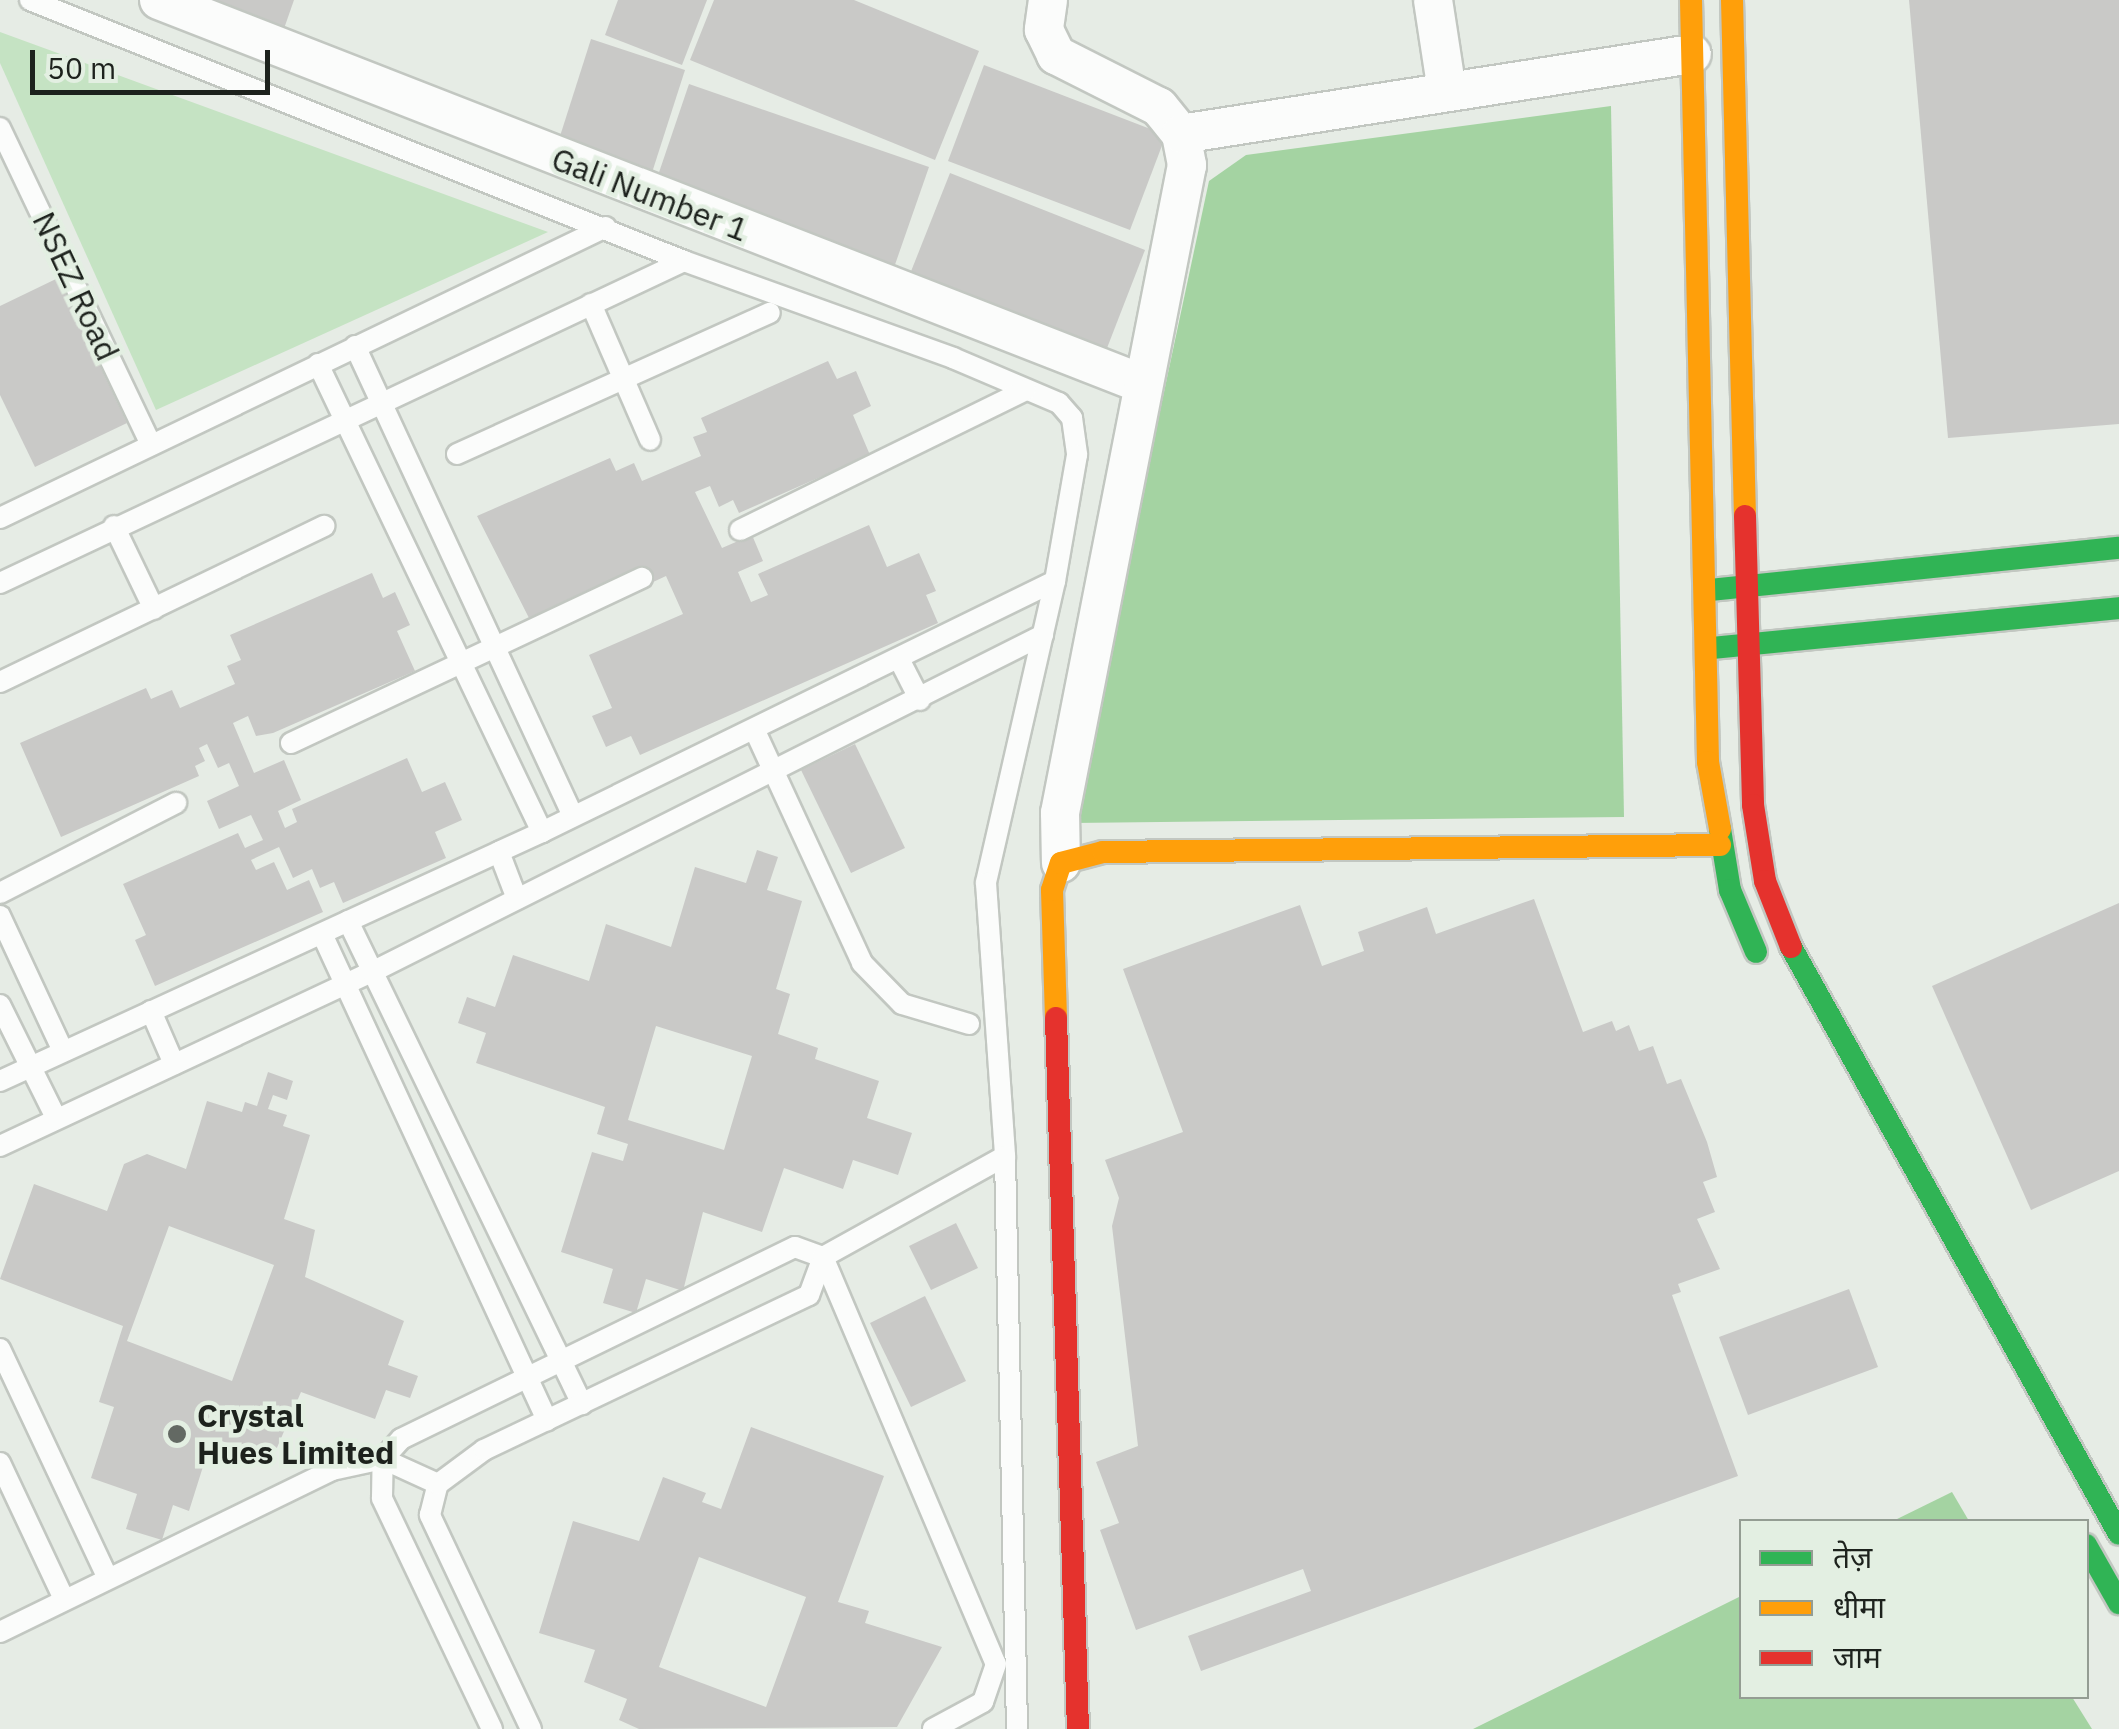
<!DOCTYPE html>
<html>
<head>
<meta charset="utf-8">
<style>
  body { margin:0 }
  #map { position:relative; width:2119px; height:1729px; overflow:hidden; background:#e6ece5; font-family:"IBM Plex Sans","Noto Sans Devanagari",sans-serif }
  div>[style] { position:absolute }
  .green>* { inset:0; background:#c5e3c3 }
  .water>* { inset:0; background:#a4d3a2 }
  .building>* { inset:0; background:#c9c9c7 }
  .roads { filter:drop-shadow(2px 0 #c2c7c1) drop-shadow(-2px 0 #c2c7c1) drop-shadow(0 2px #c2c7c1) drop-shadow(0 -2px #c2c7c1) }
  .lane>* { height:20px; margin:-10px; padding:0 10px; transform-origin:10px; border-radius:10px; background:#fbfcfb }
  .street>* { height:38px; margin:-19px; padding:0 19px; transform-origin:19px; border-radius:19px; background:#fbfcfb }
  .fast>* { height:22px; margin:-11px; padding:0 11px; transform-origin:11px; border-radius:11px; background:#30b455 }
  .slow>* { height:22px; margin:-11px; padding:0 11px; transform-origin:11px; border-radius:11px; background:#ff9f0a }
  .jam>* { height:22px; margin:-11px; padding:0 11px; transform-origin:11px; border-radius:11px; background:#e5322d }
  .dots>* { width:28px; height:28px; translate:-50% -50%; box-sizing:border-box; border:5px solid #e3efe2; border-radius:50% }
  span { translate:-50% -50%; white-space:nowrap; text-align:center; line-height:1.15; -webkit-text-stroke:9px #e3efe2; paint-order:stroke }
  .street-label { font-size:32px; color:#1d221d }
  .poi-label { font-size:32px; color:#1d221d; font-weight:700 }
  .left { translate:0 -50%; text-align:left }
  .legend { position:absolute; left:1739px; top:1519px; width:350px; height:180px; box-sizing:border-box; background:#e3efe2; border:2px solid #949d93; margin:0; padding:12px 18px; list-style:none; font-size:30px; color:#1d221d }
  .legend li { display:flex; align-items:center; gap:20px; height:50px }
  .legend b { width:50px; border:2px solid #949d93 }
  .scale { position:absolute; left:30px; top:50px; width:240px; height:45px; box-sizing:border-box; border:5px solid #1d221d; border-top:0; padding-left:12px; font-size:30px; line-height:35px; white-space:nowrap; color:#1d221d; -webkit-text-stroke:8px #e3efe2; paint-order:stroke }
</style>
</head>
<body>
<div id="map">
  <div class="green">
    <div style="clip-path:polygon(0 32px,548px 232px,156px 410px,0 63px)"></div>
  </div>
  <div class="water">
    <div style="clip-path:polygon(1611px 106px,1624px 817px,1072px 823px,1209px 181px,1246px 155px)"></div>
    <div style="clip-path:polygon(1952px 1492px,1969px 1521px,1893px 1521px)"></div>
    <div style="clip-path:polygon(1741px 1596px,1742px 1696px,2072px 1697px,2092px 1729px,1473px 1729px)"></div>
  </div>
  <div class="building">
    <div style="clip-path:polygon(215px 0,294px 0,272px 63px,201px 38px)"></div>
    <div style="clip-path:polygon(618px 0,707px 0,682px 65px,605px 35px)"></div>
    <div style="clip-path:polygon(714px 0,854px 0,979px 51px,935px 160px,690px 60px)"></div>
    <div style="clip-path:polygon(1909px 0,2119px 0,2119px 424px,1948px 438px)"></div>
    <div style="clip-path:polygon(591px 39px,685px 70px,648px 185px,554px 155px)"></div>
    <div style="clip-path:polygon(984px 65px,1166px 135px,1130px 230px,948px 161px)"></div>
    <div style="clip-path:polygon(689px 84px,929px 167px,890px 279px,651px 196px)"></div>
    <div style="clip-path:polygon(950px 173px,1145px 250px,1102px 361px,906px 284px)"></div>
    <div style="clip-path:polygon(58px 278px,127px 423px,35px 467px,0 395px,0 306px)"></div>
    <div style="clip-path:polygon(828px 361px,837px 379px,856px 371px,871px 406px,853px 415px,870px 455px,739px 513px,733px 500px,719px 507px,710px 486px,695px 492px,722px 548px,752px 535px,763px 561px,738px 572px,751px 602px,768px 595px,758px 574px,869px 525px,887px 567px,919px 553px,936px 591px,926px 595px,938px 623px,640px 755px,631px 736px,606px 747px,592px 716px,612px 708px,589px 655px,683px 614px,666px 576px,651px 583px,644px 568px,529px 618px,477px 516px,610px 458px,616px 471px,634px 463px,642px 481px,701px 456px,693px 437px,707px 432px,701px 418px)"></div>
    <div style="clip-path:polygon(372px 573px,383px 598px,395px 592px,410px 625px,397px 631px,415px 671px,273px 733px,256px 736px,248px 716px,233px 723px,254px 773px,284px 760px,301px 800px,278px 811px,285px 828px,297px 822px,292px 809px,407px 758px,422px 792px,445px 782px,462px 820px,435px 832px,446px 858px,343px 903px,334px 882px,320px 888px,312px 869px,293px 878px,279px 847px,251px 860px,256px 870px,274px 862px,287px 890px,309px 880px,323px 912px,155px 986px,135px 940px,146px 935px,123px 884px,238px 833px,245px 848px,263px 840px,251px 815px,219px 829px,207px 801px,239px 786px,229px 763px,218px 768px,207px 744px,199px 748px,205px 761px,195px 766px,199px 776px,61px 837px,20px 743px,146px 688px,151px 699px,172px 690px,180px 708px,235px 684px,227px 666px,241px 660px,230px 635px)"></div>
    <div style="clip-path:polygon(855px 744px,905px 848px,851px 873px,801px 770px)"></div>
    <div style="clip-path:polygon(evenodd,757px 850px,778px 857px,767px 890px,802px 901px,776px 989px,790px 994px,778px 1034px,818px 1048px,815px 1059px,879px 1081px,867px 1118px,912px 1133px,898px 1175px,853px 1160px,843px 1189px,784px 1168px,762px 1232px,703px 1212px,683px 1291px,646px 1279px,636px 1313px,603px 1303px,613px 1269px,561px 1252px,592px 1152px,623px 1161px,628px 1144px,597px 1134px,605px 1107px,476px 1063px,486px 1033px,458px 1023px,467px 997px,495px 1007px,513px 955px,589px 981px,606px 924px,671px 947px,695px 867px,746px 883px,757px 850px,656px 1026px,752px 1056px,724px 1150px,628px 1120px,656px 1026px)"></div>
    <div style="clip-path:polygon(1534px 899px,1583px 1032px,1612px 1021px,1616px 1031px,1629px 1025px,1639px 1051px,1653px 1046px,1667px 1084px,1681px 1079px,1707px 1142px,1717px 1177px,1703px 1182px,1715px 1212px,1697px 1219px,1720px 1269px,1678px 1284px,1681px 1292px,1672px 1295px,1738px 1476px,1201px 1671px,1188px 1636px,1311px 1591px,1303px 1569px,1136px 1630px,1100px 1530px,1119px 1523px,1096px 1462px,1138px 1446px,1112px 1226px,1119px 1198px,1105px 1160px,1183px 1132px,1123px 969px,1300px 905px,1322px 966px,1364px 951px,1358px 932px,1427px 907px,1436px 934px)"></div>
    <div style="clip-path:polygon(2119px 903px,2119px 1171px,2031px 1210px,1932px 986px)"></div>
    <div style="clip-path:polygon(evenodd,268px 1072px,293px 1081px,287px 1100px,273px 1095px,268px 1109px,287px 1115px,283px 1126px,310px 1135px,284px 1219px,315px 1230px,305px 1277px,404px 1321px,388px 1365px,418px 1376px,410px 1398px,386px 1390px,375px 1419px,301px 1392px,276px 1450px,262px 1454px,212px 1438px,189px 1511px,173px 1505px,162px 1540px,126px 1529px,137px 1494px,91px 1478px,114px 1407px,99px 1402px,123px 1326px,0 1279px,34px 1184px,107px 1211px,124px 1164px,147px 1154px,186px 1169px,207px 1101px,242px 1112px,245px 1102px,257px 1106px,268px 1072px,169px 1226px,274px 1265px,232px 1381px,127px 1341px,169px 1226px)"></div>
    <div style="clip-path:polygon(956px 1223px,978px 1268px,931px 1290px,909px 1246px)"></div>
    <div style="clip-path:polygon(1849px 1289px,1878px 1367px,1748px 1415px,1719px 1337px)"></div>
    <div style="clip-path:polygon(925px 1296px,966px 1381px,911px 1407px,870px 1323px)"></div>
    <div style="clip-path:polygon(evenodd,751px 1427px,884px 1476px,838px 1602px,869px 1611px,865px 1623px,942px 1647px,897px 1727px,639px 1729px,619px 1720px,627px 1699px,584px 1682px,595px 1650px,539px 1633px,573px 1521px,639px 1541px,663px 1477px,706px 1493px,702px 1502px,721px 1509px,751px 1427px,699px 1557px,806px 1597px,766px 1707px,659px 1667px,699px 1557px)"></div>
  </div>
  <div class="roads">
    <div class="lane">
      <div style="left:30px;top:0;width:704px;rotate:21.76deg"></div>
      <div style="left:684px;top:261px;width:286px;rotate:19.8deg"></div>
      <div style="left:953px;top:358px;width:115px;rotate:23deg"></div>
      <div style="left:1059px;top:403px;width:20px;rotate:49deg"></div>
      <div style="left:1072px;top:418px;width:37px;rotate:82deg"></div>
      <div style="left:1077px;top:455px;width:128px;rotate:99.9deg"></div>
      <div style="left:1055px;top:581px;width:310px;rotate:102.9deg"></div>
      <div style="left:986px;top:883px;width:274px;rotate:86deg"></div>
      <div style="left:1005px;top:1156px;width:573px;rotate:88.8deg"></div>
      <div style="left:0;top:128px;width:351px;rotate:64.5deg"></div>
      <div style="left:591px;top:304px;width:148px;rotate:66.5deg"></div>
      <div style="left:355px;top:346px;width:518px;rotate:65.12deg"></div>
      <div style="left:318px;top:364px;width:519px;rotate:64.42deg"></div>
      <div style="left:457px;top:454px;width:343px;rotate:-24.3deg"></div>
      <div style="left:0;top:518px;width:672px;rotate:-25.65deg"></div>
      <div style="left:114px;top:526px;width:92px;rotate:64.3deg"></div>
      <div style="left:740px;top:530px;width:318px;rotate:-26.1deg"></div>
      <div style="left:0;top:583px;width:756px;rotate:-25.21deg"></div>
      <div style="left:899px;top:659px;width:46px;rotate:62.9deg"></div>
      <div style="left:0;top:682px;width:360px;rotate:-25.7deg"></div>
      <div style="left:755px;top:731px;width:255px;rotate:65.2deg"></div>
      <div style="left:862px;top:963px;width:57px;rotate:45.7deg"></div>
      <div style="left:902px;top:1004px;width:70px;rotate:16.6deg"></div>
      <div style="left:291px;top:743px;width:388px;rotate:-25.2deg"></div>
      <div style="left:499px;top:852px;width:50px;rotate:69deg"></div>
      <div style="left:0;top:893px;width:198px;rotate:-27.1deg"></div>
      <div style="left:0;top:916px;width:149px;rotate:65deg"></div>
      <div style="left:348px;top:921px;width:537px;rotate:64.15deg"></div>
      <div style="left:322px;top:934px;width:536px;rotate:65.16deg"></div>
      <div style="left:0;top:1005px;width:126px;rotate:63.6deg"></div>
      <div style="left:151px;top:1011px;width:58px;rotate:66.5deg"></div>
      <div style="left:0;top:1081px;width:596px;rotate:-24.67deg"></div>
      <div style="left:542px;top:832px;width:571px;rotate:-26.07deg"></div>
      <div style="left:0;top:1146px;width:411px;rotate:-25.1deg"></div>
      <div style="left:372px;top:972px;width:751px;rotate:-26.67deg"></div>
      <div style="left:0;top:1349px;width:253px;rotate:64.8deg"></div>
      <div style="left:0;top:1463px;width:150px;rotate:64.8deg"></div>
      <div style="left:0;top:1632px;width:369px;rotate:-26deg"></div>
      <div style="left:332px;top:1470px;width:52px;rotate:-12.2deg"></div>
      <div style="left:383px;top:1459px;width:60px;rotate:24.4deg"></div>
      <div style="left:492px;top:1729px;width:256px;rotate:-115.5deg"></div>
      <div style="left:382px;top:1498px;width:39px;rotate:-89deg"></div>
      <div style="left:383px;top:1459px;width:27px;rotate:-48deg"></div>
      <div style="left:401px;top:1439px;width:438px;rotate:-26deg"></div>
      <div style="left:795px;top:1247px;width:30px;rotate:20deg"></div>
      <div style="left:823px;top:1257px;width:442px;rotate:67deg"></div>
      <div style="left:996px;top:1664px;width:40px;rotate:108.9deg"></div>
      <div style="left:983px;top:1702px;width:57px;rotate:151.6deg"></div>
      <div style="left:531px;top:1729px;width:237px;rotate:-115.3deg"></div>
      <div style="left:430px;top:1515px;width:32px;rotate:-76deg"></div>
      <div style="left:438px;top:1484px;width:57px;rotate:-36.5deg"></div>
      <div style="left:484px;top:1450px;width:360px;rotate:-25.5deg"></div>
      <div style="left:809px;top:1295px;width:40px;rotate:-69.8deg"></div>
      <div style="left:823px;top:1257px;width:208px;rotate:-29deg"></div>
    </div>
    <div class="street">
      <div style="left:159px;top:0;width:1056px;rotate:21.32deg"></div>
      <div style="left:1048px;top:0;width:30px;rotate:98deg"></div>
      <div style="left:1044px;top:30px;width:28px;rotate:64deg"></div>
      <div style="left:1056px;top:55px;width:115px;rotate:26.8deg"></div>
      <div style="left:1159px;top:107px;width:35px;rotate:51deg"></div>
      <div style="left:1181px;top:134px;width:32px;rotate:79deg"></div>
      <div style="left:1187px;top:165px;width:660px;rotate:101.09deg"></div>
      <div style="left:1060px;top:813px;width:50px;rotate:88.9deg"></div>
      <div style="left:1433px;top:0;width:93px;rotate:81.3deg"></div>
      <div style="left:1181px;top:134px;width:517px;rotate:-8.9deg"></div>
    </div>
    <div class="fast">
      <div style="left:1710px;top:590px;width:411px;rotate:-5.9deg"></div>
      <div style="left:1712px;top:648px;width:409px;rotate:-5.6deg"></div>
      <div style="left:1720px;top:829px;width:62px;rotate:80.7deg"></div>
      <div style="left:1730px;top:890px;width:67px;rotate:67.2deg"></div>
      <div style="left:1791px;top:947px;width:672px;rotate:60.8deg"></div>
      <div style="left:2086px;top:1545px;width:67px;rotate:60.4deg"></div>
    </div>
    <div class="slow">
      <div style="left:1691px;top:0;width:762px;rotate:88.72deg"></div>
      <div style="left:1708px;top:762px;width:68px;rotate:79.8deg"></div>
      <div style="left:1732px;top:0;width:516px;rotate:88.56deg"></div>
      <div style="left:1056px;top:1018px;width:128px;rotate:-91.8deg"></div>
      <div style="left:1052px;top:890px;width:28px;rotate:-72deg"></div>
      <div style="left:1061px;top:863px;width:43px;rotate:-14.7deg"></div>
      <div style="left:1103px;top:852px;width:617px;rotate:-0.65deg"></div>
    </div>
    <div class="jam">
      <div style="left:1745px;top:516px;width:289px;rotate:88.4deg"></div>
      <div style="left:1753px;top:805px;width:77px;rotate:81deg"></div>
      <div style="left:1765px;top:881px;width:71px;rotate:68.5deg"></div>
      <div style="left:1056px;top:1018px;width:711px;rotate:88.23deg"></div>
    </div>
  </div>
  <div class="dots">
    <div style="left:177px;top:1434px;background:#636963"></div>
  </div>
  <div class="street-label">
    <span style="left:650px;top:194px;rotate:21deg">Gali Number 1</span>
    <span style="left:76px;top:286px;rotate:65deg">NSEZ Road</span>
  </div>
  <div class="poi-label">
    <span class="left" style="left:197px;top:1434px">Crystal<br>Hues Limited</span>
  </div>
  <ul class="legend">
  <li><b style="height:12px;background:#30b455"></b>तेज़</li>
  <li><b style="height:12px;background:#ff9f0a"></b>धीमा</li>
  <li><b style="height:12px;background:#e5322d"></b>जाम</li>
  </ul>
  <div class="scale">50 m</div>
</div>
</body>
</html>
